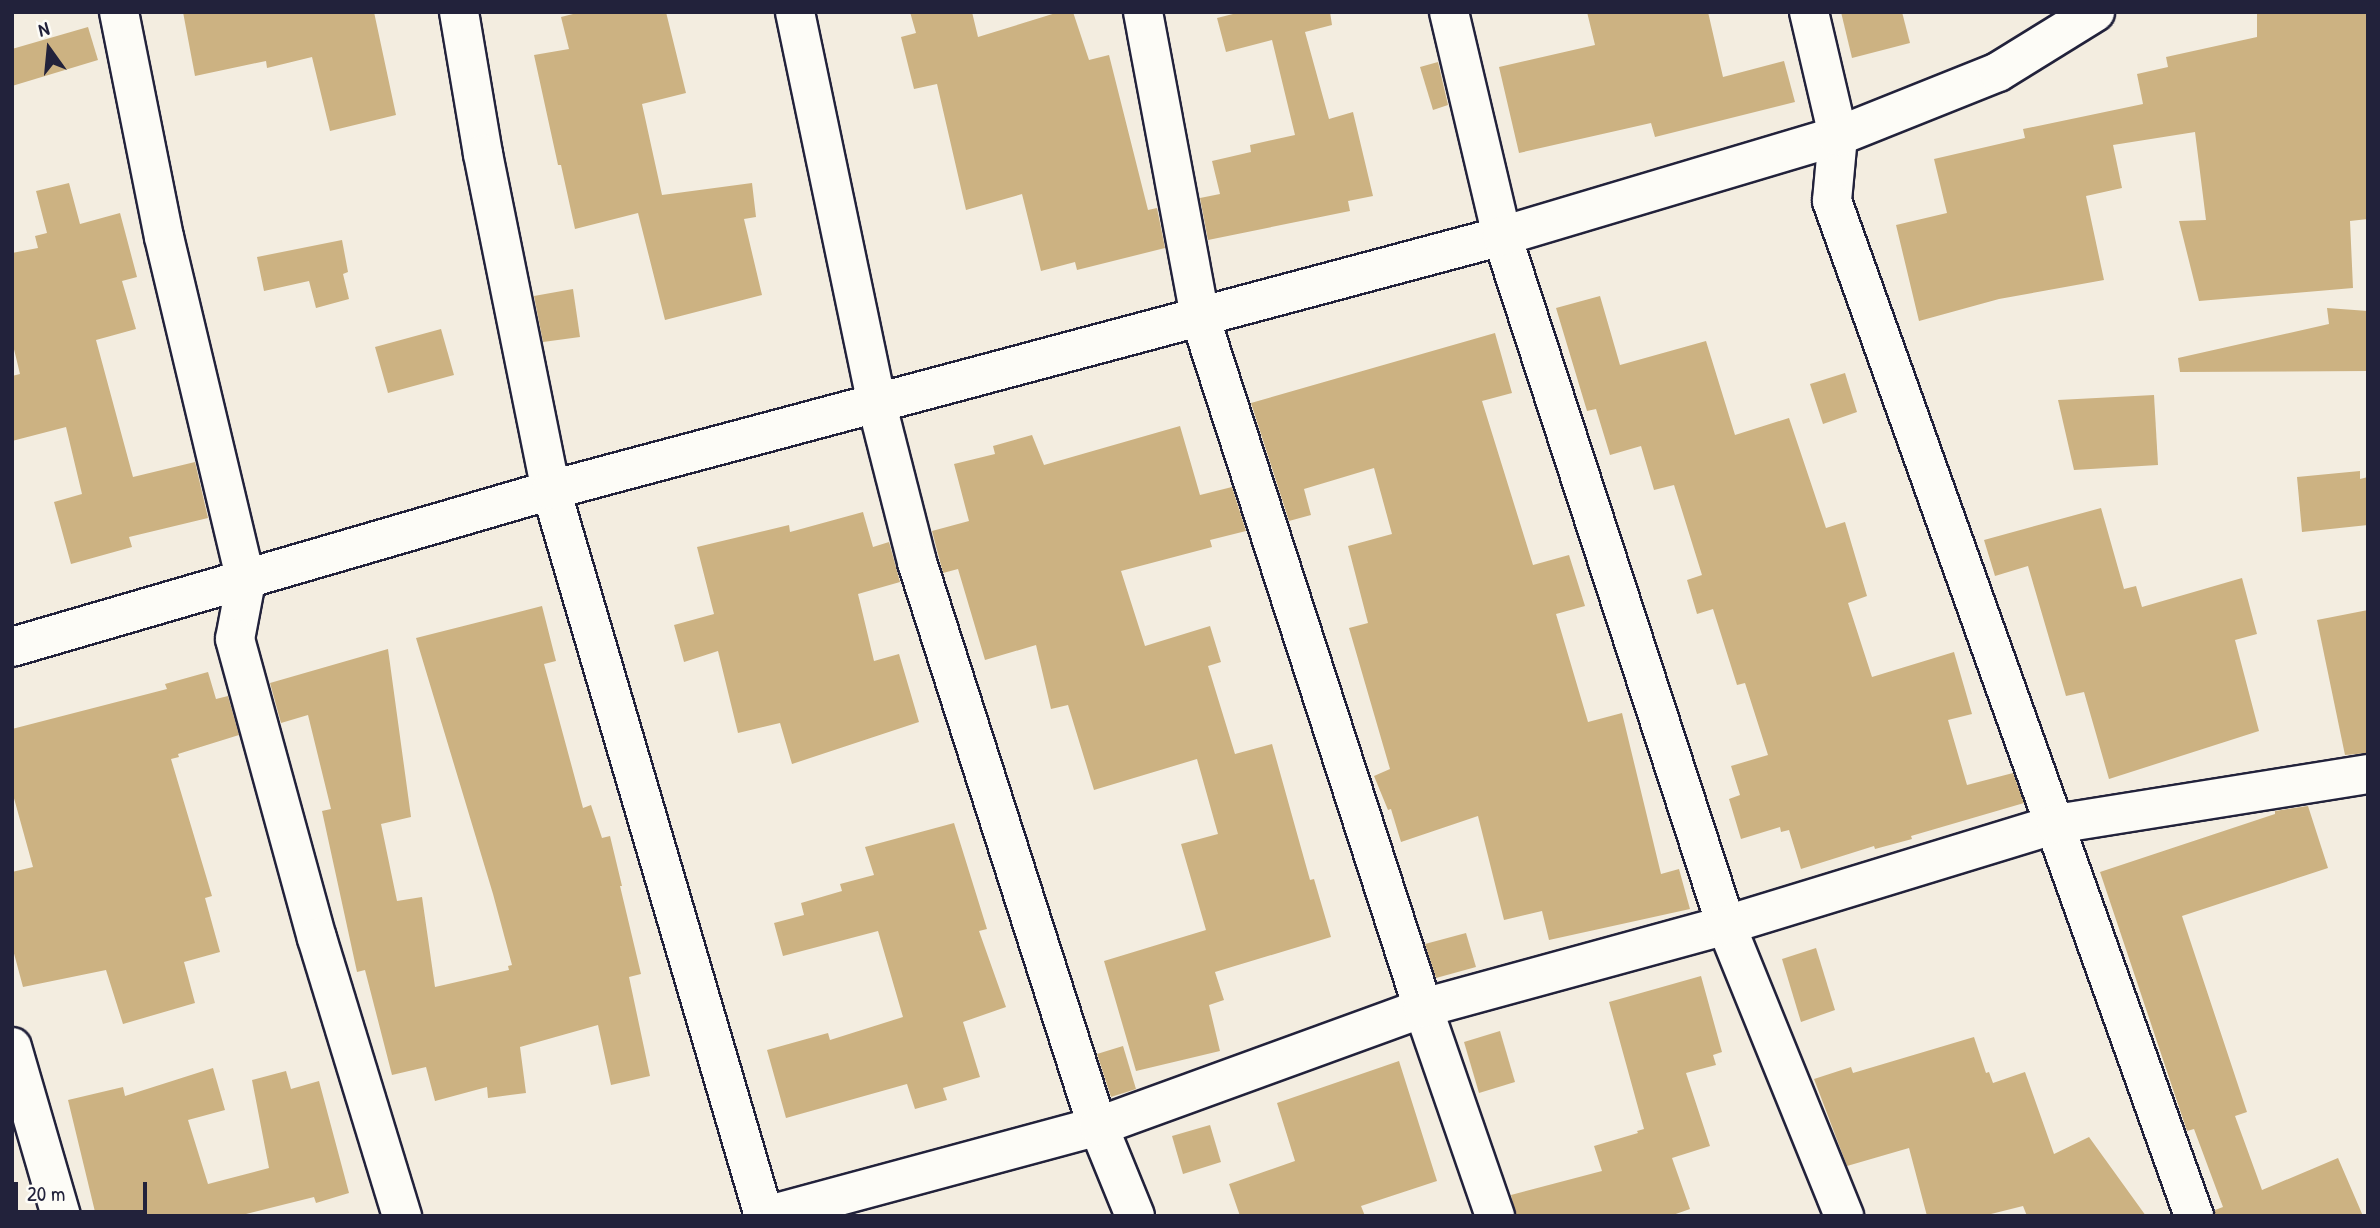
<!DOCTYPE html>
<html>
<head>
<meta charset="utf-8">
<style>
  body { margin:0 }
  #map { position:relative; width:2380px; height:1228px; overflow:hidden; background:#f3ede0; font-family:"Patrick Hand",sans-serif }
  div>[style] { position:absolute }
  .building>* { inset:0; background:#ccb282 }
  .roads { filter:drop-shadow(2px 0 #22223b) drop-shadow(-2px 0 #22223b) drop-shadow(0 2px #22223b) drop-shadow(0 -2px #22223b) }
  .minor>* { height:38px; margin:-19px; padding:0 19px; transform-origin:19px; border-radius:19px; background:#fdfcf7 }
  .secondary>* { height:38px; margin:-19px; padding:0 19px; transform-origin:19px; border-radius:19px; background:#fdfcf7 }
  span { translate:-50% -50%; white-space:nowrap; text-align:center; line-height:1.15; -webkit-text-stroke:7px #fdfcf7; paint-order:stroke }
  .frame { position:absolute; inset:0; border:14px solid #22223b; pointer-events:none }
  .north { position:absolute; left:14px; top:14px; width:70px; height:70px; -webkit-text-stroke:5px #fdfcf7; paint-order:stroke; rotate:345deg; font-size:19px; font-weight:700; line-height:28px; text-align:center; color:#22223b }
  .north::after { content:''; display:block; margin:auto; width:24px; height:32px; background:#22223b; clip-path:polygon(50% 0,100% 100%,50% 72%,0 100%) }
  .scale { position:absolute; left:14px; top:1182px; width:133px; height:32px; box-sizing:border-box; border:4px solid #22223b; border-top:0; padding-left:9px; font-size:21px; line-height:24px; white-space:nowrap; color:#22223b; -webkit-text-stroke:5px #fdfcf7; paint-order:stroke }
</style>
</head>
<body>
<div id="map">
  <div class="building">
    <div style="clip-path:polygon(183px 12px,374px 12px,396px 115px,330px 131px,312px 57px,267px 68px,266px 61px,195px 76px)"></div>
    <div style="clip-path:polygon(581px 12px,666px 12px,686px 93px,642px 104px,662px 195px,752px 183px,756px 217px,744px 219px,762px 295px,665px 320px,638px 213px,575px 229px,561px 165px,558px 165px,534px 55px,569px 49px,561px 17px)"></div>
    <div style="clip-path:polygon(910px 12px,972px 12px,978px 37px,1059px 12px,1073px 12px,1089px 60px,1109px 55px,1148px 210px,1157px 208px,1165px 248px,1077px 270px,1075px 262px,1041px 271px,1022px 194px,966px 210px,937px 84px,914px 89px,901px 37px,916px 33px)"></div>
    <div style="clip-path:polygon(1241px 12px,1330px 12px,1332px 25px,1305px 32px,1329px 119px,1353px 112px,1373px 196px,1348px 201px,1350px 211px,1208px 240px,1200px 198px,1220px 194px,1212px 161px,1251px 152px,1250px 145px,1295px 135px,1272px 40px,1226px 52px,1217px 18px)"></div>
    <div style="clip-path:polygon(1587px 12px,1708px 12px,1723px 77px,1784px 61px,1795px 102px,1655px 137px,1651px 123px,1519px 153px,1499px 67px,1595px 45px)"></div>
    <div style="clip-path:polygon(1841px 12px,1902px 12px,1910px 43px,1852px 58px)"></div>
    <div style="clip-path:polygon(2257px 12px,2368px 12px,2368px 219px,2350px 221px,2353px 288px,2199px 301px,2179px 221px,2206px 220px,2195px 132px,2113px 145px,2122px 188px,2086px 196px,2104px 280px,1999px 299px,1919px 321px,1896px 225px,1947px 213px,1934px 159px,2025px 138px,2023px 129px,2143px 104px,2137px 74px,2168px 67px,2166px 57px,2257px 37px)"></div>
    <div style="clip-path:polygon(88px 27px,98px 60px,12px 86px,12px 49px)"></div>
    <div style="clip-path:polygon(1438px 62px,1448px 105px,1433px 110px,1420px 67px)"></div>
    <div style="clip-path:polygon(69px 183px,80px 224px,120px 213px,137px 277px,122px 281px,136px 329px,96px 340px,133px 477px,195px 462px,208px 518px,129px 537px,132px 547px,71px 564px,54px 502px,82px 494px,66px 427px,12px 441px,12px 376px,20px 374px,12px 341px,12px 253px,38px 248px,35px 236px,47px 233px,36px 191px)"></div>
    <div style="clip-path:polygon(342px 240px,348px 272px,343px 274px,349px 299px,316px 308px,309px 281px,264px 291px,257px 257px)"></div>
    <div style="clip-path:polygon(573px 289px,580px 337px,543px 342px,534px 296px)"></div>
    <div style="clip-path:polygon(1600px 296px,1620px 365px,1706px 341px,1735px 435px,1789px 418px,1826px 528px,1845px 522px,1867px 596px,1848px 603px,1872px 677px,1954px 652px,1972px 714px,1948px 720px,1967px 785px,2013px 773px,2024px 803px,1911px 836px,1912px 839px,1875px 849px,1874px 846px,1801px 869px,1789px 830px,1781px 832px,1780px 827px,1741px 839px,1729px 799px,1740px 795px,1731px 766px,1768px 755px,1745px 683px,1737px 685px,1713px 609px,1697px 614px,1687px 580px,1702px 575px,1674px 485px,1654px 490px,1641px 446px,1610px 455px,1596px 409px,1587px 411px,1556px 308px)"></div>
    <div style="clip-path:polygon(2327px 308px,2368px 311px,2368px 371px,2180px 372px,2178px 358px,2329px 324px)"></div>
    <div style="clip-path:polygon(441px 329px,454px 375px,388px 393px,375px 347px)"></div>
    <div style="clip-path:polygon(1495px 333px,1512px 393px,1482px 401px,1533px 565px,1569px 555px,1585px 606px,1556px 614px,1588px 722px,1622px 713px,1661px 874px,1679px 869px,1690px 909px,1549px 940px,1542px 911px,1504px 920px,1478px 816px,1401px 842px,1391px 809px,1388px 810px,1374px 776px,1390px 769px,1349px 628px,1368px 623px,1348px 546px,1392px 534px,1374px 468px,1304px 489px,1311px 515px,1289px 521px,1251px 403px)"></div>
    <div style="clip-path:polygon(1845px 373px,1857px 412px,1823px 424px,1810px 384px)"></div>
    <div style="clip-path:polygon(2154px 395px,2158px 465px,2074px 470px,2058px 400px)"></div>
    <div style="clip-path:polygon(1180px 426px,1200px 495px,1232px 487px,1246px 531px,1210px 540px,1212px 547px,1121px 571px,1145px 646px,1210px 626px,1221px 662px,1208px 666px,1235px 754px,1272px 744px,1310px 880px,1314px 879px,1331px 937px,1215px 972px,1224px 1000px,1209px 1005px,1220px 1051px,1136px 1071px,1104px 961px,1206px 930px,1181px 844px,1218px 834px,1197px 759px,1094px 790px,1068px 705px,1051px 709px,1036px 645px,985px 660px,958px 569px,943px 573px,932px 531px,969px 521px,954px 464px,995px 454px,993px 446px,1032px 435px,1044px 465px)"></div>
    <div style="clip-path:polygon(2360px 471px,2360px 479px,2368px 477px,2368px 525px,2302px 532px,2297px 477px)"></div>
    <div style="clip-path:polygon(2101px 508px,2124px 589px,2136px 586px,2142px 607px,2242px 578px,2257px 634px,2235px 640px,2259px 731px,2109px 779px,2084px 692px,2066px 696px,2028px 566px,1995px 576px,1984px 540px)"></div>
    <div style="clip-path:polygon(863px 512px,873px 547px,889px 542px,900px 582px,858px 594px,874px 661px,899px 654px,919px 722px,792px 764px,780px 723px,738px 733px,718px 651px,684px 662px,674px 625px,714px 614px,697px 547px,789px 525px,790px 532px)"></div>
    <div style="clip-path:polygon(542px 606px,556px 661px,544px 664px,583px 808px,591px 805px,602px 838px,610px 836px,622px 886px,620px 886px,641px 974px,629px 977px,650px 1076px,611px 1085px,598px 1025px,520px 1047px,526px 1093px,488px 1098px,487px 1087px,435px 1101px,426px 1067px,392px 1075px,365px 970px,357px 972px,322px 811px,331px 809px,308px 715px,281px 723px,270px 683px,388px 649px,411px 817px,381px 824px,397px 901px,422px 897px,435px 987px,509px 970px,508px 966px,512px 965px,493px 894px,416px 638px)"></div>
    <div style="clip-path:polygon(2368px 610px,2368px 753px,2345px 755px,2317px 620px)"></div>
    <div style="clip-path:polygon(208px 672px,216px 699px,228px 696px,239px 735px,178px 754px,179px 757px,171px 759px,212px 896px,205px 898px,220px 952px,184px 962px,195px 1003px,123px 1024px,106px 970px,23px 987px,12px 946px,12px 872px,33px 867px,12px 791px,12px 729px,167px 689px,165px 684px)"></div>
    <div style="clip-path:polygon(2308px 806px,2328px 868px,2182px 916px,2247px 1112px,2235px 1116px,2262px 1190px,2338px 1158px,2363px 1216px,2215px 1216px,2215px 1210px,2223px 1207px,2194px 1129px,2187px 1131px,2100px 872px,2275px 814px,2275px 811px)"></div>
    <div style="clip-path:polygon(954px 823px,987px 929px,979px 931px,1006px 1007px,963px 1022px,980px 1077px,943px 1088px,947px 1100px,915px 1109px,907px 1084px,786px 1118px,767px 1050px,828px 1033px,830px 1040px,903px 1017px,878px 931px,783px 956px,774px 923px,804px 915px,801px 903px,842px 891px,840px 884px,874px 875px,865px 847px)"></div>
    <div style="clip-path:polygon(1466px 933px,1476px 967px,1436px 978px,1425px 944px)"></div>
    <div style="clip-path:polygon(1816px 948px,1835px 1010px,1801px 1022px,1782px 959px)"></div>
    <div style="clip-path:polygon(1701px 976px,1722px 1052px,1713px 1055px,1716px 1065px,1686px 1073px,1710px 1146px,1672px 1158px,1690px 1209px,1670px 1216px,1516px 1216px,1511px 1195px,1602px 1171px,1594px 1146px,1638px 1133px,1637px 1131px,1644px 1129px,1609px 1002px)"></div>
    <div style="clip-path:polygon(1500px 1031px,1515px 1082px,1479px 1093px,1464px 1042px)"></div>
    <div style="clip-path:polygon(1974px 1037px,1986px 1073px,1989px 1072px,1993px 1083px,2025px 1072px,2054px 1154px,2089px 1137px,2146px 1216px,2027px 1216px,2023px 1206px,1983px 1216px,1927px 1216px,1909px 1148px,1847px 1166px,1814px 1079px,1851px 1067px,1853px 1073px)"></div>
    <div style="clip-path:polygon(1123px 1046px,1136px 1089px,1111px 1097px,1097px 1054px)"></div>
    <div style="clip-path:polygon(1399px 1061px,1437px 1181px,1361px 1206px,1365px 1216px,1240px 1216px,1229px 1184px,1295px 1161px,1277px 1103px)"></div>
    <div style="clip-path:polygon(213px 1068px,225px 1110px,188px 1120px,208px 1184px,269px 1168px,252px 1080px,286px 1071px,291px 1089px,319px 1081px,349px 1193px,316px 1203px,314px 1197px,238px 1216px,96px 1216px,68px 1100px,123px 1087px,125px 1096px)"></div>
    <div style="clip-path:polygon(1210px 1125px,1221px 1162px,1183px 1174px,1172px 1136px)"></div>
  </div>
  <div class="roads">
    <div class="minor">
      <div style="left:119px;top:12px;width:229px;rotate:78.7deg"></div>
      <div style="left:164px;top:237px;width:354px;rotate:76.6deg"></div>
      <div style="left:246px;top:581px;width:59px;rotate:100.7deg"></div>
      <div style="left:235px;top:639px;width:310px;rotate:74.7deg"></div>
      <div style="left:317px;top:938px;width:291px;rotate:73deg"></div>
      <div style="left:459px;top:12px;width:144px;rotate:80.4deg"></div>
      <div style="left:483px;top:154px;width:343px;rotate:78.6deg"></div>
      <div style="left:551px;top:490px;width:757px;rotate:73.65deg"></div>
      <div style="left:795px;top:12px;width:401px;rotate:78.2deg"></div>
      <div style="left:877px;top:405px;width:162px;rotate:75.7deg"></div>
      <div style="left:917px;top:562px;width:578px;rotate:72.29deg"></div>
      <div style="left:1093px;top:1113px;width:111px;rotate:67.8deg"></div>
      <div style="left:1143px;top:12px;width:310px;rotate:79.4deg"></div>
      <div style="left:1200px;top:317px;width:726px;rotate:72.11deg"></div>
      <div style="left:1423px;top:1008px;width:220px;rotate:70.9deg"></div>
      <div style="left:1449px;top:12px;width:230px;rotate:76.7deg"></div>
      <div style="left:1502px;top:236px;width:724px;rotate:71.99deg"></div>
      <div style="left:1726px;top:925px;width:314px;rotate:67.9deg"></div>
      <div style="left:1809px;top:12px;width:127px;rotate:76.8deg"></div>
      <div style="left:1838px;top:136px;width:65px;rotate:95.3deg"></div>
      <div style="left:1832px;top:201px;width:1078px;rotate:70.37deg"></div>
      <div style="left:12px;top:1047px;width:176px;rotate:73.8deg"></div>
      <div style="left:765px;top:1216px;width:346px;rotate:-15.1deg"></div>
      <div style="left:1099px;top:1126px;width:345px;rotate:-20deg"></div>
      <div style="left:1423px;top:1008px;width:314px;rotate:-15.3deg"></div>
      <div style="left:1726px;top:925px;width:345px;rotate:-17deg"></div>
      <div style="left:2056px;top:824px;width:316px;rotate:-9.1deg"></div>
    </div>
    <div class="secondary">
      <div style="left:12px;top:647px;width:561px;rotate:-16.24deg"></div>
      <div style="left:551px;top:490px;width:984px;rotate:-14.95deg"></div>
      <div style="left:1502px;top:236px;width:351px;rotate:-16.6deg"></div>
      <div style="left:1838px;top:136px;width:172px;rotate:-21.8deg"></div>
      <div style="left:1998px;top:72px;width:114px;rotate:-31.7deg"></div>
    </div>
  </div>
  <div class="frame"></div>
  <div class="north">N</div>
  <div class="scale">20 m</div>
</div>
</body>
</html>
